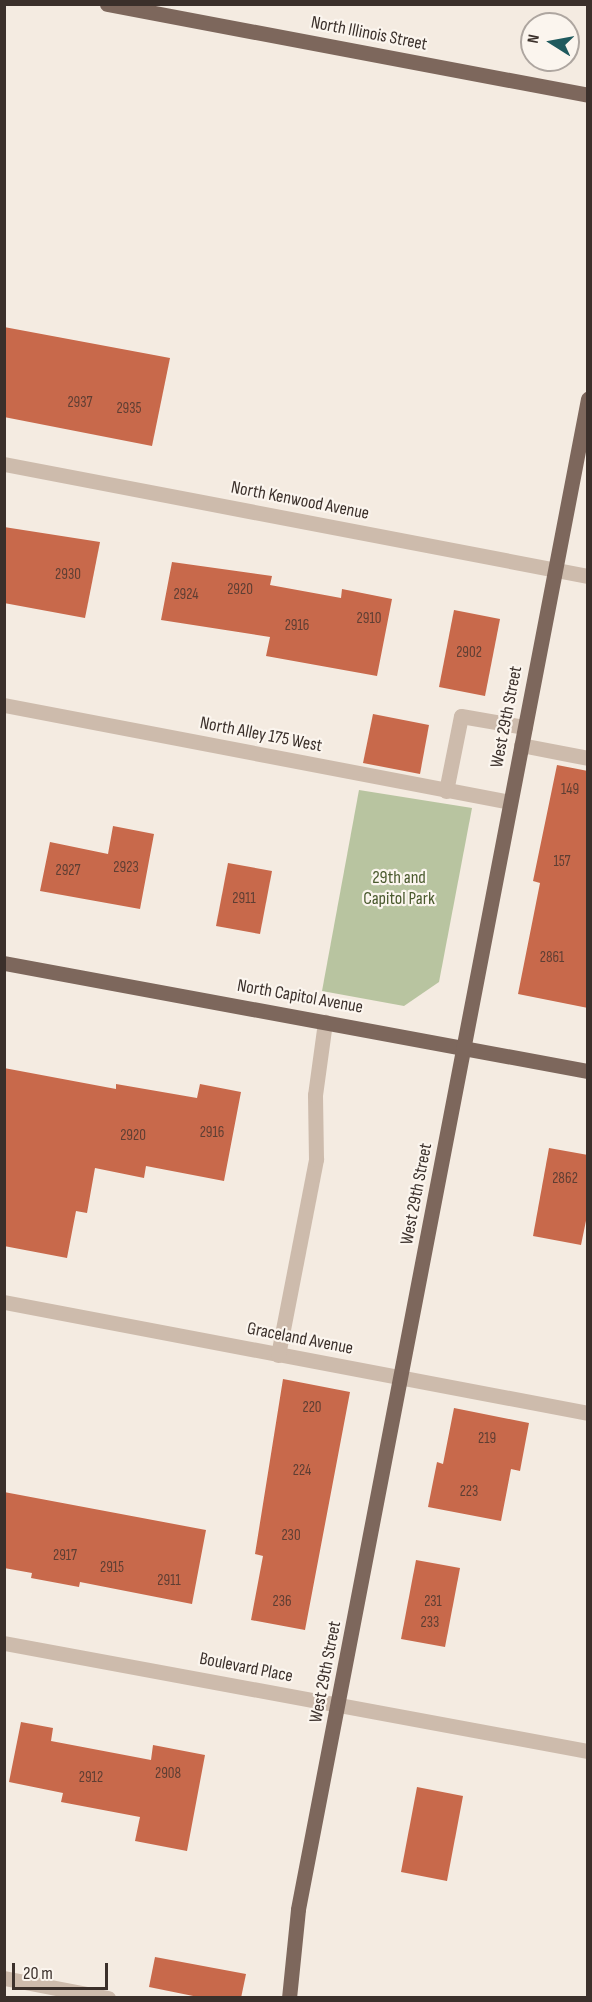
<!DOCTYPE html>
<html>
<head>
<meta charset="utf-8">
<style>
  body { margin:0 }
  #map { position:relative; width:592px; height:2002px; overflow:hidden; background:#f4ebe1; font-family:"Sofia Sans Condensed",sans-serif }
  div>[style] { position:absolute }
  .green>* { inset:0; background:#b8c4a0 }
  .building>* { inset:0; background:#c8694b }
  .minor>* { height:15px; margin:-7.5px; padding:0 7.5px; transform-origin:7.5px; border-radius:7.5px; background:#cdbbac }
  .major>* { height:15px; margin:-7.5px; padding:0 7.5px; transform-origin:7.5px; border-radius:7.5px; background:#7d675c }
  span { translate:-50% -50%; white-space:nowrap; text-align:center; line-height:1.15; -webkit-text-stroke:4.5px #fbf5ee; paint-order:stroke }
  .number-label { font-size:15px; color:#5e3e33 }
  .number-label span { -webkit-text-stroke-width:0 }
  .street-label { font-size:18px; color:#3b302b }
  .park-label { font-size:18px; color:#4a5a2e }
  .frame { position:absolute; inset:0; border:6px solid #3b302b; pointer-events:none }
  .north { position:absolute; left:520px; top:12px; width:60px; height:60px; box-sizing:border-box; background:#fbf5ee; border:2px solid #aea6a0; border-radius:50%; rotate:281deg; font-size:16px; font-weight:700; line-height:24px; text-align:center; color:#3b302b }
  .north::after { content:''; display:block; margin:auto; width:21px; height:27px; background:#1f5a5e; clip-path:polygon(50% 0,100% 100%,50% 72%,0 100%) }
  .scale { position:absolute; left:12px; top:1963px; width:96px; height:27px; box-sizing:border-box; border:3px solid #3b302b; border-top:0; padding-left:8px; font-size:18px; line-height:21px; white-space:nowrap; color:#3b302b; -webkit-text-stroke:4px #fbf5ee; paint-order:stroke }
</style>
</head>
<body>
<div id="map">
  <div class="green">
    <div style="clip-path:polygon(359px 790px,472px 808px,439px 982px,404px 1006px,322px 991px)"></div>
  </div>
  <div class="building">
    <div style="clip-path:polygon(4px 327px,170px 358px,152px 446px,4px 417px)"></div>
    <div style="clip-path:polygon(4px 527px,100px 542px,85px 618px,4px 603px)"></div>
    <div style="clip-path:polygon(172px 562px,272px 576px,270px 585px,341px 598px,342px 589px,392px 599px,377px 676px,266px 656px,270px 637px,161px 620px)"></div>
    <div style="clip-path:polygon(454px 610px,500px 619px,485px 696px,439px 687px)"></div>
    <div style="clip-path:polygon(373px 714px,429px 725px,420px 774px,363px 763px)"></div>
    <div style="clip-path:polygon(557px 765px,588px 771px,588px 1008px,518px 994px,540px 883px,533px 881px)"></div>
    <div style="clip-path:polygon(113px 826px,154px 834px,140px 909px,40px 891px,50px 842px,108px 854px)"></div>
    <div style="clip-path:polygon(228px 863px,272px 871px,260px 934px,216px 926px)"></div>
    <div style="clip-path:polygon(4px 1068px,116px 1089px,116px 1084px,197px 1098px,200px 1084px,241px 1092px,224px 1181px,146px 1166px,144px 1178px,95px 1168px,87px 1213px,76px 1211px,67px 1258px,4px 1246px)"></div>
    <div style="clip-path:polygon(549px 1148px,588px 1155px,588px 1211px,581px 1245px,533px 1236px)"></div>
    <div style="clip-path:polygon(283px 1379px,350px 1392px,305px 1630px,251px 1620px,263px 1556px,255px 1554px)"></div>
    <div style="clip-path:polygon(454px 1408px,529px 1423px,520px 1471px,511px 1469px,501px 1521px,428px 1507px,437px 1462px,443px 1464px)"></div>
    <div style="clip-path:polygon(4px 1492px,206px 1530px,192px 1604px,80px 1582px,79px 1587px,31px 1578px,32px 1573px,4px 1568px)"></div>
    <div style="clip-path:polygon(416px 1560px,460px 1568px,445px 1647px,401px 1639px)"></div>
    <div style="clip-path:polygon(21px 1722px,53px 1728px,51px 1741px,151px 1760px,153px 1745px,205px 1755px,187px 1851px,135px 1841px,140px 1817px,61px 1802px,63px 1793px,9px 1782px)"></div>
    <div style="clip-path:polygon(417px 1787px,463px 1796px,447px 1881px,401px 1872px)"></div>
    <div style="clip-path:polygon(155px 1957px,246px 1974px,241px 1998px,203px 1998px,149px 1987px)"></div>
  </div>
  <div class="minor">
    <div style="left:4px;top:464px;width:595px;rotate:10.86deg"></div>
    <div style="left:4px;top:705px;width:515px;rotate:10.85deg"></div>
    <div style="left:521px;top:745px;width:68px;rotate:11deg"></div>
    <div style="left:446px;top:791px;width:76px;rotate:-78.7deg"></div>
    <div style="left:461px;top:716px;width:65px;rotate:9.8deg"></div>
    <div style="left:4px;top:1302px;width:594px;rotate:10.76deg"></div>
    <div style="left:278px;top:1355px;width:200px;rotate:-79deg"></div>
    <div style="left:316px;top:1159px;width:64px;rotate:-90.9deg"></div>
    <div style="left:315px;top:1095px;width:74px;rotate:-82.2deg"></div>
    <div style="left:4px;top:1643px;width:594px;rotate:10.48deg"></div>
    <div style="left:4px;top:1978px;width:106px;rotate:10.9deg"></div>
  </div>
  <div class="major">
    <div style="left:107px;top:4px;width:490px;rotate:10.7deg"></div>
    <div style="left:4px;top:963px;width:594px;rotate:10.48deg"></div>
    <div style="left:289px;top:1998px;width:89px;rotate:-84.2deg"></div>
    <div style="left:298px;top:1909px;width:1538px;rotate:-79.13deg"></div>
  </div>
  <div class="number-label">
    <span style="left:80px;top:403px">2937</span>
    <span style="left:129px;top:409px">2935</span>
    <span style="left:68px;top:575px">2930</span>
    <span style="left:240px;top:590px">2920</span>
    <span style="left:186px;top:595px">2924</span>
    <span style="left:369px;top:619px">2910</span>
    <span style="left:297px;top:626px">2916</span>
    <span style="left:469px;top:653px">2902</span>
    <span style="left:570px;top:790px">149</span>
    <span style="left:562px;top:862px">157</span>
    <span style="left:126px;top:868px">2923</span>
    <span style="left:68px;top:871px">2927</span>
    <span style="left:244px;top:899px">2911</span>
    <span style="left:552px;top:958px">2861</span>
    <span style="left:212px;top:1133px">2916</span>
    <span style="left:133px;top:1136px">2920</span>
    <span style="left:565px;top:1179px">2862</span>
    <span style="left:312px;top:1408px">220</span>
    <span style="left:487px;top:1439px">219</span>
    <span style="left:302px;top:1471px">224</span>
    <span style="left:469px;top:1492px">223</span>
    <span style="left:291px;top:1536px">230</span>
    <span style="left:65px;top:1556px">2917</span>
    <span style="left:112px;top:1568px">2915</span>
    <span style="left:169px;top:1581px">2911</span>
    <span style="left:282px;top:1602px">236</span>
    <span style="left:433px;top:1602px">231</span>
    <span style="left:430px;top:1623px">233</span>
    <span style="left:168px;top:1774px">2908</span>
    <span style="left:91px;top:1778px">2912</span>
  </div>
  <div class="street-label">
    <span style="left:369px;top:34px;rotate:11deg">North Illinois Street</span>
    <span style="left:300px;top:501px;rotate:11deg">North Kenwood Avenue</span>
    <span style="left:507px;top:717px;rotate:-79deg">West 29th Street</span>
    <span style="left:261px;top:735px;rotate:11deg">North Alley 175 West</span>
    <span style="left:300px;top:997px;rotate:10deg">North Capitol Avenue</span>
    <span style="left:417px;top:1194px;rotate:-79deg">West 29th Street</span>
    <span style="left:300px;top:1339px;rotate:11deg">Graceland Avenue</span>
    <span style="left:246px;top:1668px;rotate:11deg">Boulevard Place</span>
    <span style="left:326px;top:1672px;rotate:-79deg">West 29th Street</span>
  </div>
  <div class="park-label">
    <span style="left:399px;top:889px">29th and<br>Capitol Park</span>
  </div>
  <div class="frame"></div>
  <div class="north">N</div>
  <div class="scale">20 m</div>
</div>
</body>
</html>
